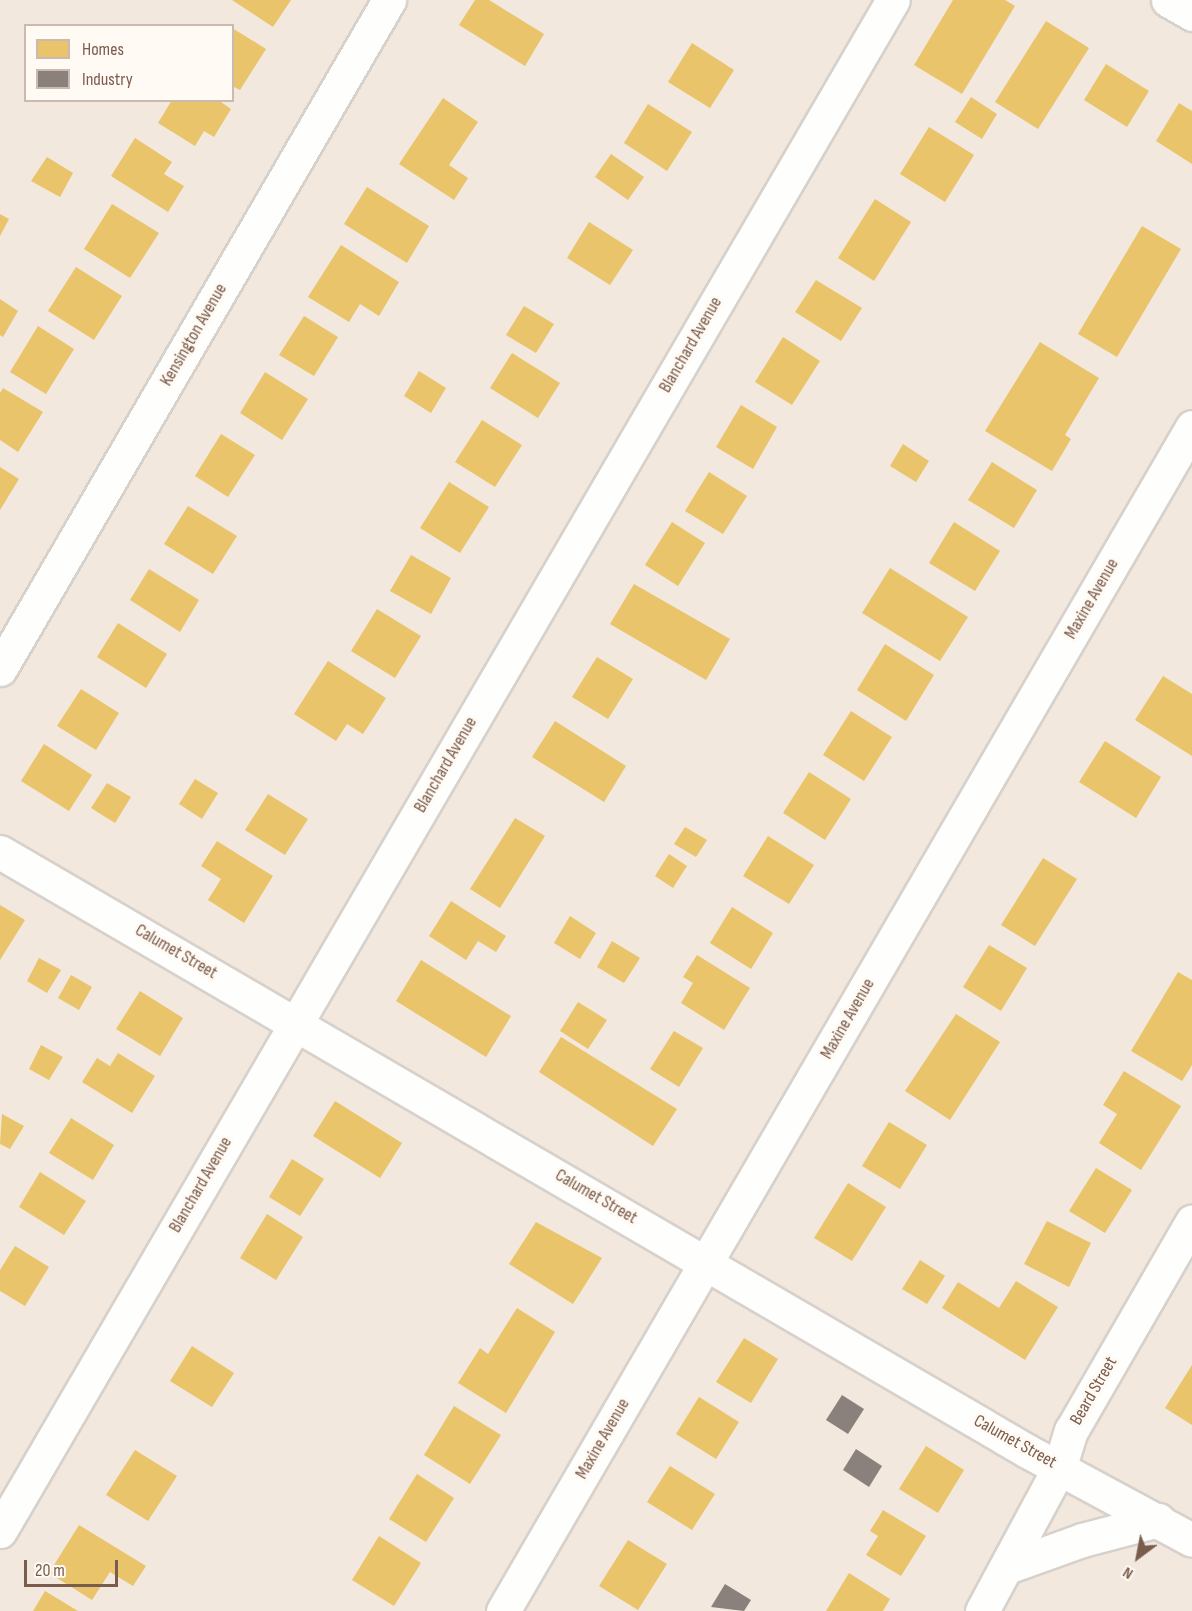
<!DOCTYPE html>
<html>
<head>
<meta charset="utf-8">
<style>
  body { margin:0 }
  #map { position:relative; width:1192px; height:1611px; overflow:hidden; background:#f9f5f0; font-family:"Sofia Sans Condensed",sans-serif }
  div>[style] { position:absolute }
  .residential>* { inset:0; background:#f2e8de }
  .homes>* { inset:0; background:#e9c46a }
  .industry>* { inset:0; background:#8a817c }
  .roads { filter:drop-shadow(2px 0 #d7d1cb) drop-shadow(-2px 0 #d7d1cb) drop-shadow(0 2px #d7d1cb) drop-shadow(0 -2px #d7d1cb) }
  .street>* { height:33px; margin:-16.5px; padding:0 16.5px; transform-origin:16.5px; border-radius:16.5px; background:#fefefd }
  span { translate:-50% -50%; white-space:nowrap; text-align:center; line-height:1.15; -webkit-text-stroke:6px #fffaf3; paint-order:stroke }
  .street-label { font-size:18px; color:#7a5c4d }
  .legend { position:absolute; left:24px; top:24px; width:210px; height:78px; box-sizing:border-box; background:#fffaf3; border:2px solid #cabbb1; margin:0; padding:8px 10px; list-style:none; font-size:18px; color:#7a5c4d }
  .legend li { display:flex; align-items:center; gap:12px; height:30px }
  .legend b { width:30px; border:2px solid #cabbb1 }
  .north { position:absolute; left:1108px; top:1527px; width:60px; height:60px; -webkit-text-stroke:4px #fffaf3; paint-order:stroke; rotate:212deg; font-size:16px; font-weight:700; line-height:24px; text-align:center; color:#7a5c4d }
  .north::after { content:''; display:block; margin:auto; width:21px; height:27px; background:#7a5c4d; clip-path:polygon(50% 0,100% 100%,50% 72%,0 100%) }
  .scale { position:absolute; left:24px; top:1560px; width:94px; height:27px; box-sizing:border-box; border:3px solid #7a5c4d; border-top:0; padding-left:8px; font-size:18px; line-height:21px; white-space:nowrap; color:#7a5c4d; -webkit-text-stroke:4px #fffaf3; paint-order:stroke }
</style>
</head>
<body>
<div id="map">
  <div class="residential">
    <div style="clip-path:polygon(evenodd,0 0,1192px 0,1192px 1611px,0 1611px,0 0,26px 26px,232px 26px,232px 100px,26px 100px,26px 26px)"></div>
  </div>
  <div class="homes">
    <div style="clip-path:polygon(232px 0,291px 0,273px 27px)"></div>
    <div style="clip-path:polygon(475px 0,489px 0,544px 34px,525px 66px,459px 25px)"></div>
    <div style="clip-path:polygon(953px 0,1005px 0,1015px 6px,962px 94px,914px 65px)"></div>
    <div style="clip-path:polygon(1046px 21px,1089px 48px,1038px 129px,995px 102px)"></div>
    <div style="clip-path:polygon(232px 28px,266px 49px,240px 90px,232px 86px)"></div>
    <div style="clip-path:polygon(692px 43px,734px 70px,710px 108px,668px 82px)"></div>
    <div style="clip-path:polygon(1106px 64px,1149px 91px,1127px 127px,1084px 100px)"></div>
    <div style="clip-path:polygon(971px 97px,997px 114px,982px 139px,955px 122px)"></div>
    <div style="clip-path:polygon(443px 98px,478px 122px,449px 165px,468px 178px,454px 200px,399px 164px)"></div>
    <div style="clip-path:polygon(172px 100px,218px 100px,231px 109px,214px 137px,204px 131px,195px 146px,158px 123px)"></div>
    <div style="clip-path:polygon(1179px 103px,1192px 111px,1192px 164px,1156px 141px)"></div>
    <div style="clip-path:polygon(648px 104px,692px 132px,667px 171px,624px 143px)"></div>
    <div style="clip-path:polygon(929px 127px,974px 155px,945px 202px,900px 174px)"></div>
    <div style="clip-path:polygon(135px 138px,172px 162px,164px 174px,184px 186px,168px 212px,111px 176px)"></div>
    <div style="clip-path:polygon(611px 154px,644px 177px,628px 200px,595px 177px)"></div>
    <div style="clip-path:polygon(47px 157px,73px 173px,60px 197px,31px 181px)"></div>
    <div style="clip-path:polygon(367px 187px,429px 226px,407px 263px,344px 224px)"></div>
    <div style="clip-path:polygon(875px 199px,911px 222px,874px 281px,838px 258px)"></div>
    <div style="clip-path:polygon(112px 204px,159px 233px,130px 278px,84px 249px)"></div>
    <div style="clip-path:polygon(0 214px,9px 219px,0 236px)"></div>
    <div style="clip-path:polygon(589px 222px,633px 250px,610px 285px,567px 258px)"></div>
    <div style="clip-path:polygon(1142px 226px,1181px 249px,1117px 357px,1078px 334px)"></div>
    <div style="clip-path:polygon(341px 245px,399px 282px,379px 316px,360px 304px,349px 322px,308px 297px)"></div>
    <div style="clip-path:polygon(76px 267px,122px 296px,94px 340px,48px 311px)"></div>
    <div style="clip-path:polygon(816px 280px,862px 308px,841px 341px,795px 312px)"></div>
    <div style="clip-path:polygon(0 299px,18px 311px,3px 337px,0 335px)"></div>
    <div style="clip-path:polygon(524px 306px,554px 324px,536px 353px,506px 335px)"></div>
    <div style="clip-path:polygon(304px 316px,338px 337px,314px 376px,279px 355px)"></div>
    <div style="clip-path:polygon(38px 326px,74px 349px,46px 394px,10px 372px)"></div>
    <div style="clip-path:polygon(783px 337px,820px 361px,792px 405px,755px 382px)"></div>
    <div style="clip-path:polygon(1040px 342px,1099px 378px,1065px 435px,1071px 439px,1052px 471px,985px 431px)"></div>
    <div style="clip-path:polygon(512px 353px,560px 383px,538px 418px,490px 388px)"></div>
    <div style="clip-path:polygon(419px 371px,446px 388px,431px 413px,404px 396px)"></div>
    <div style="clip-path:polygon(265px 372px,308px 399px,282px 440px,240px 413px)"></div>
    <div style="clip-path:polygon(3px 388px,43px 412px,18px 452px,0 440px,0 393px)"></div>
    <div style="clip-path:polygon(741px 405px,777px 427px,753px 469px,716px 447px)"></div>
    <div style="clip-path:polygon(482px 420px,522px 445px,495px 487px,455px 462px)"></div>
    <div style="clip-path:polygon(221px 434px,255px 455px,228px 497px,195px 476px)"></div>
    <div style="clip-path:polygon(903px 444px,929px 461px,916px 482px,890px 466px)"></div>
    <div style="clip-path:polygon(992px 462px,1037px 490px,1014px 528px,968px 500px)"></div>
    <div style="clip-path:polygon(0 467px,19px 479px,0 510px)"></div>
    <div style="clip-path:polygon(709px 472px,747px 496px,723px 534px,685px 511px)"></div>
    <div style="clip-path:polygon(449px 482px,489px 507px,460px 553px,420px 528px)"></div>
    <div style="clip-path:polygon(188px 506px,237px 536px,213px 574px,164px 544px)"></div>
    <div style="clip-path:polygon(672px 522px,705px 543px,678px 586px,645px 565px)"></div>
    <div style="clip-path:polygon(954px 522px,1000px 551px,975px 591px,929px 563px)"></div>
    <div style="clip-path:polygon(411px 555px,451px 578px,431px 614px,390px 591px)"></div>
    <div style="clip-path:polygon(890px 568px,968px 617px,940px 661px,862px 613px)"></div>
    <div style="clip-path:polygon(149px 569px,199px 600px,180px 632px,130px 600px)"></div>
    <div style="clip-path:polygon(634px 584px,730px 639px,706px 680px,610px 624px)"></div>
    <div style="clip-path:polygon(377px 609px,421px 636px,395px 678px,351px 651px)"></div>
    <div style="clip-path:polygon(118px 623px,167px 654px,146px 688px,97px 657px)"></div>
    <div style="clip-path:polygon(885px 644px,934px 675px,906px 721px,857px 690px)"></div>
    <div style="clip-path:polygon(597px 657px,633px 679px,608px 719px,572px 697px)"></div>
    <div style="clip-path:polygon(328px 661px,386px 698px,363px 734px,347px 724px,336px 741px,294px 714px)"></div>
    <div style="clip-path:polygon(1163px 676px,1192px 694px,1192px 756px,1135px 720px)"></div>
    <div style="clip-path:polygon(81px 689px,119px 713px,96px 750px,57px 726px)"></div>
    <div style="clip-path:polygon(851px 711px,892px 737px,864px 781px,823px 755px)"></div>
    <div style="clip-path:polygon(555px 721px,626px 766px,604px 802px,532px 757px)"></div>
    <div style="clip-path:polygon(1105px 741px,1161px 777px,1136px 818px,1079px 782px)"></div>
    <div style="clip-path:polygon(44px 744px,92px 775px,69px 811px,21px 781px)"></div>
    <div style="clip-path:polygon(809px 772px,851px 799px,825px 840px,783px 813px)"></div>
    <div style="clip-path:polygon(195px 779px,218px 793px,202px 819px,179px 804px)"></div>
    <div style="clip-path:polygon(107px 783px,131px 797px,115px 823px,91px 808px)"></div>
    <div style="clip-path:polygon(268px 794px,308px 819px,285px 855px,245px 830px)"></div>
    <div style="clip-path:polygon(515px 818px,545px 836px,500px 908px,470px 889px)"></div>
    <div style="clip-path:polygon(685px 827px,707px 840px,696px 857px,674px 844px)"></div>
    <div style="clip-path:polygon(768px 836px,814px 865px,789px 904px,743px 876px)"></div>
    <div style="clip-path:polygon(217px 841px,273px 876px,244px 923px,208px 900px,221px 879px,201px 866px)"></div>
    <div style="clip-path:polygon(669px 854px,687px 866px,673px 888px,655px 876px)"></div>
    <div style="clip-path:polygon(1043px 858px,1077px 879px,1035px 946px,1001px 925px)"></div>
    <div style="clip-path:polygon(451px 901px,506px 936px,496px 952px,478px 941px,466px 960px,429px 936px)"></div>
    <div style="clip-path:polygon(0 905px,25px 920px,0 960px)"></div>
    <div style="clip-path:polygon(732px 907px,773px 933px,751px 969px,710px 943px)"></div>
    <div style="clip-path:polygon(570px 916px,596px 933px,580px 959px,554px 943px)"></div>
    <div style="clip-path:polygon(612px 941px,640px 958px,624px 983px,597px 967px)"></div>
    <div style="clip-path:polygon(989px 945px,1027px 968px,1001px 1011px,963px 987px)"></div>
    <div style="clip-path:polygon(697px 955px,750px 988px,724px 1030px,681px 1003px,693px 983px,683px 977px)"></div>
    <div style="clip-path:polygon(39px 958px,61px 970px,47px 993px,27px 981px)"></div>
    <div style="clip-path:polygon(421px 960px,511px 1016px,486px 1057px,396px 1001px)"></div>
    <div style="clip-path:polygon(1178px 972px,1192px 980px,1192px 1065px,1182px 1081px,1131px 1051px)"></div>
    <div style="clip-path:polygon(71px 975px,92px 987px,79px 1010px,58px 998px)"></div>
    <div style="clip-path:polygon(140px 991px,183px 1018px,160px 1056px,116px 1029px)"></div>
    <div style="clip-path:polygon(578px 1002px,607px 1020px,588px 1049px,560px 1031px)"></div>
    <div style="clip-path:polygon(956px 1014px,1000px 1042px,950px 1120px,905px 1091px)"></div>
    <div style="clip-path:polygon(674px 1031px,703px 1048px,679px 1087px,650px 1069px)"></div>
    <div style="clip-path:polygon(561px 1037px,677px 1109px,653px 1146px,539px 1072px)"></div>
    <div style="clip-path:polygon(41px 1045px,63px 1057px,49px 1080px,29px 1069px)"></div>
    <div style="clip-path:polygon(118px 1053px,155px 1076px,132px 1113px,82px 1082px,97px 1058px,110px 1066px)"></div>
    <div style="clip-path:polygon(1124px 1071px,1181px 1106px,1141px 1170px,1099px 1143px,1117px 1114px,1103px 1105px)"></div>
    <div style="clip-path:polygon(335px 1101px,402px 1143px,380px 1178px,313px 1136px)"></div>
    <div style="clip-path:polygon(2px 1114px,24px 1126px,10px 1149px,0 1144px)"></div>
    <div style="clip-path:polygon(71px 1118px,114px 1145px,93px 1180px,49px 1153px)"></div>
    <div style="clip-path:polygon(889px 1122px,927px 1145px,900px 1189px,862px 1166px)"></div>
    <div style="clip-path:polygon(292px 1159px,324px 1179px,300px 1216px,269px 1197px)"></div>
    <div style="clip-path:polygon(1096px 1168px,1132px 1190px,1105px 1233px,1069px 1211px)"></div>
    <div style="clip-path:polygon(40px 1172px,86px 1201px,64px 1235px,19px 1207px)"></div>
    <div style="clip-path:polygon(848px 1183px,886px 1207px,852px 1261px,814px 1238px)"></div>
    <div style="clip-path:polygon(267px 1214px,303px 1237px,276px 1280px,240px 1258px)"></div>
    <div style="clip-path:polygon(1047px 1221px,1091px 1243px,1069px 1287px,1024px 1264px)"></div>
    <div style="clip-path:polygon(536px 1222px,602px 1258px,573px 1304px,509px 1264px)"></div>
    <div style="clip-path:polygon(15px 1246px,49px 1267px,25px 1306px,0 1291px,0 1270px)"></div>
    <div style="clip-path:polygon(920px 1260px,945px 1276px,927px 1304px,902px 1289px)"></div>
    <div style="clip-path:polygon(1016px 1281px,1058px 1307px,1025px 1360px,942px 1308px,958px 1282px,999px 1308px)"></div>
    <div style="clip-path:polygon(517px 1308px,555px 1332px,506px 1413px,458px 1383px,480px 1348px,488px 1354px)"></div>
    <div style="clip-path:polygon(744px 1338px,778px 1359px,751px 1403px,716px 1382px)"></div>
    <div style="clip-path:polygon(192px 1346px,234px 1373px,212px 1407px,170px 1381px)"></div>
    <div style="clip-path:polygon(1192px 1365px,1192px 1425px,1165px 1408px)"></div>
    <div style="clip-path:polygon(699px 1397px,739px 1422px,716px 1459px,676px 1434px)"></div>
    <div style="clip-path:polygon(454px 1406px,501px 1435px,470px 1484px,424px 1455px)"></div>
    <div style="clip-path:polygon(926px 1446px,964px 1470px,938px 1513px,899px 1489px)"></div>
    <div style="clip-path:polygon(135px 1450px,177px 1476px,148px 1521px,106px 1495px)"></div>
    <div style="clip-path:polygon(670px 1466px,715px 1494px,692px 1530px,647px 1502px)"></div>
    <div style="clip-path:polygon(417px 1474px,454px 1498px,426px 1542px,389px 1519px)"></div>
    <div style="clip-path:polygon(883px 1510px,926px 1536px,901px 1576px,866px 1555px,878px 1536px,870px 1531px)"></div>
    <div style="clip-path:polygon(79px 1525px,146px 1566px,133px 1586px,110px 1572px,92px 1600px,49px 1573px)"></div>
    <div style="clip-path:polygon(379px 1536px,421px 1563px,394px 1606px,352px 1580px)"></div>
    <div style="clip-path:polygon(628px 1540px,667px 1564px,638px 1610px,599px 1586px)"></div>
    <div style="clip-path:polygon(849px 1573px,890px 1599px,883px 1611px,826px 1611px)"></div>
    <div style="clip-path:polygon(45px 1591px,78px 1611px,33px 1611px)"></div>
  </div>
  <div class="industry">
    <div style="clip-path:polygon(842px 1395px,864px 1409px,848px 1434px,826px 1420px)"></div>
    <div style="clip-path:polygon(856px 1449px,882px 1466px,869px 1487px,843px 1470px)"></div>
    <div style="clip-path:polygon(725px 1584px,751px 1600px,744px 1611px,711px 1607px)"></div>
  </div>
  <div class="roads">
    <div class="street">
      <div style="left:1168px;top:0;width:28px;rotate:30deg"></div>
      <div style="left:0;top:669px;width:774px;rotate:-59.82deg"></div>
      <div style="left:0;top:852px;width:1189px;rotate:30.25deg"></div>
      <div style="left:1027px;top:1451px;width:187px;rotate:28.3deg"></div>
      <div style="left:0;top:1531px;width:1772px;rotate:-59.75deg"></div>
      <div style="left:1007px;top:1567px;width:80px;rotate:-19.8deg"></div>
      <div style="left:1082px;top:1540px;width:79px;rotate:-14.7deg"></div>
      <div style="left:503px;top:1611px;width:1370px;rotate:-59.8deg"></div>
      <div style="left:982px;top:1611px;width:165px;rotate:-61.7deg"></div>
      <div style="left:1060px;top:1466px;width:37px;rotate:-73deg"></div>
      <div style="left:1071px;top:1431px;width:242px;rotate:-60deg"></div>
    </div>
  </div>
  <div class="street-label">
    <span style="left:194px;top:335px;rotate:-60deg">Kensington Avenue</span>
    <span style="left:691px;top:345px;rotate:-60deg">Blanchard Avenue</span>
    <span style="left:1092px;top:599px;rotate:-60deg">Maxine Avenue</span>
    <span style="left:446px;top:765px;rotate:-60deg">Blanchard Avenue</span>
    <span style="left:176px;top:952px;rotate:30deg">Calumet Street</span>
    <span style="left:848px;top:1019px;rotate:-60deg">Maxine Avenue</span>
    <span style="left:201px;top:1185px;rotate:-60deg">Blanchard Avenue</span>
    <span style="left:596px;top:1197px;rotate:30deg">Calumet Street</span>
    <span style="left:1094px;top:1391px;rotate:-60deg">Beard Street</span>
    <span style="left:603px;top:1439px;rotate:-60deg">Maxine Avenue</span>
    <span style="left:1015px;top:1442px;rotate:29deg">Calumet Street</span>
  </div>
  <ul class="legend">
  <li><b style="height:16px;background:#e9c46a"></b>Homes</li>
  <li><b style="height:16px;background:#8a817c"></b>Industry</li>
  </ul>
  <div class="north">N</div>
  <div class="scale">20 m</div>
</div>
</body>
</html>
